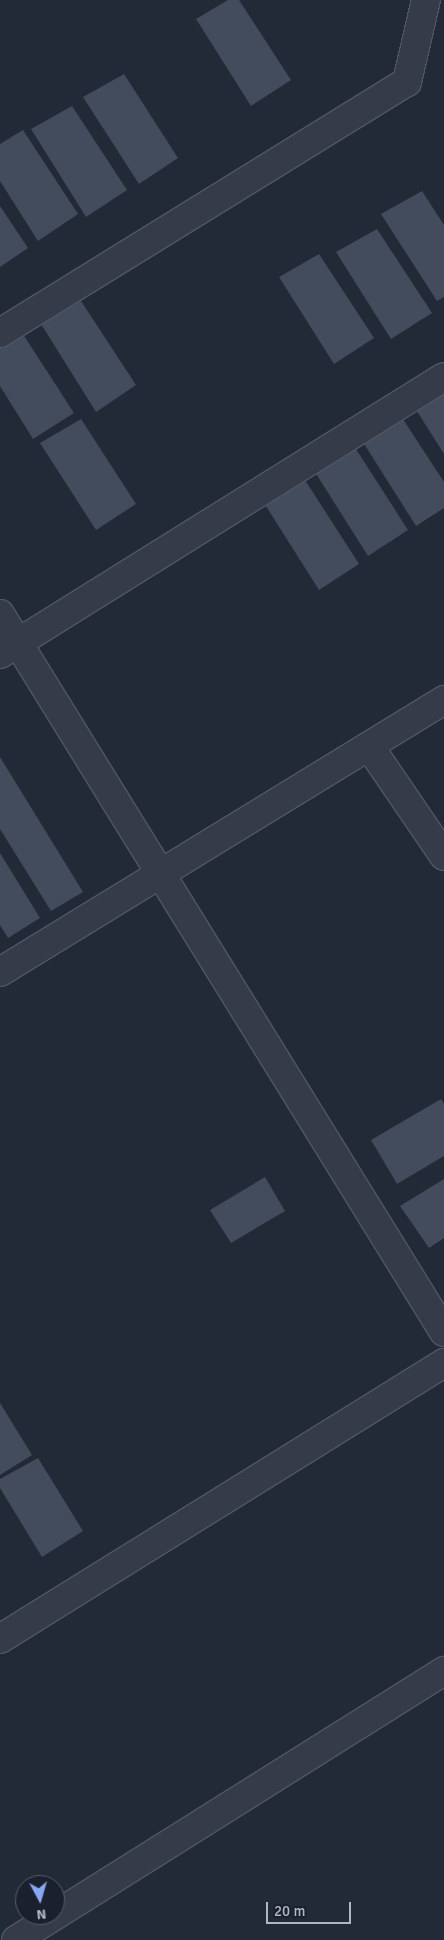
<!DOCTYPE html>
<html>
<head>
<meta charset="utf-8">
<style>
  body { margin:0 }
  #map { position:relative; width:444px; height:1940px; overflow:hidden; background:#222937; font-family:Signika,sans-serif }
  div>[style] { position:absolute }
  .building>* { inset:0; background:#434c5c }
  .roads { filter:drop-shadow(1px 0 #505663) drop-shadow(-1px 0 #505663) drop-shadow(0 1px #505663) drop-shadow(0 -1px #505663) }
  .minor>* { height:28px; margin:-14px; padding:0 14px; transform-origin:14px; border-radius:14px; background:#353b48 }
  span { translate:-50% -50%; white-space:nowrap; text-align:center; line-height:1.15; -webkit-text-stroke:4.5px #1a212c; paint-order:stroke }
  .north { position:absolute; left:15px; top:1875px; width:50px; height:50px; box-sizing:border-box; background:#1a212c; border:1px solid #565d69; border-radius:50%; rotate:174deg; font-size:14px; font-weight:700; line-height:20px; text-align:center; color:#b0b6c4 }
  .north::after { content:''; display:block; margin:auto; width:18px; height:22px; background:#86a8f3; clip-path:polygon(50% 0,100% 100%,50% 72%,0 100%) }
  .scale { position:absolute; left:266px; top:1902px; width:85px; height:22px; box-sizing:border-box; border:2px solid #b0b6c4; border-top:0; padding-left:6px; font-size:15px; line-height:18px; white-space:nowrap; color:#b0b6c4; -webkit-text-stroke:4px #1a212c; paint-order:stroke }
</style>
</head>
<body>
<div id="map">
  <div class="building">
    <div style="clip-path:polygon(228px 0,239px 0,291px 80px,251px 106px,196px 19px)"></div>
    <div style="clip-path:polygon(124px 74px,178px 158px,139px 184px,83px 97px)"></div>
    <div style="clip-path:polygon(72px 106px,127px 190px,86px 217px,31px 129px)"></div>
    <div style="clip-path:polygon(23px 130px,78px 214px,38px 241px,0 181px,0 144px)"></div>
    <div style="clip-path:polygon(422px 191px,444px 225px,444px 297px,437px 301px,381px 214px)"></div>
    <div style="clip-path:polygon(0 206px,28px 248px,0 267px)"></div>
    <div style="clip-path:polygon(377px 229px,432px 313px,391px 339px,336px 252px)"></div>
    <div style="clip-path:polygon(319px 254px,374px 338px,334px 364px,279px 277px)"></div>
    <div style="clip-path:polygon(81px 301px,136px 385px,96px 412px,41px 324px)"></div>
    <div style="clip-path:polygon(19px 328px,74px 413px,33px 439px,0 386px,0 339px)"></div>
    <div style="clip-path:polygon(444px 387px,444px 454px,413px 405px)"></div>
    <div style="clip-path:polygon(401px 416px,444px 482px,444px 508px,416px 526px,361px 439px)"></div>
    <div style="clip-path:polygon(81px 419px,136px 504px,96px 530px,40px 443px)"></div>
    <div style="clip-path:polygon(354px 446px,408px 530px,368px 556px,313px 469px)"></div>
    <div style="clip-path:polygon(305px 480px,359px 564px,319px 590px,264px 503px)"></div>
    <div style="clip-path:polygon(0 757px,83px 892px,51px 911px,0 829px)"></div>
    <div style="clip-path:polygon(0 853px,40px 918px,8px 938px,0 925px)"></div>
    <div style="clip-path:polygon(441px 1099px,444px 1104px,444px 1156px,397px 1184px,371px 1140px)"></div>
    <div style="clip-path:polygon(265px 1177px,285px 1211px,231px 1243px,210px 1210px)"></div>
    <div style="clip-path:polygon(444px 1179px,444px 1238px,429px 1248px,400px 1206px)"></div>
    <div style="clip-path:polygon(0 1403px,32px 1455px,0 1475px)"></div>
    <div style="clip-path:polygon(38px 1458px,83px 1531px,42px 1557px,0 1488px,0 1479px)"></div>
  </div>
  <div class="roads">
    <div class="minor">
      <div style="left:0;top:333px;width:478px;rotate:-31.7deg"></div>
      <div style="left:407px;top:82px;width:84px;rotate:-77deg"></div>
      <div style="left:0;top:614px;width:844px;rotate:58.27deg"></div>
      <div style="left:0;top:654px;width:523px;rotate:-31.96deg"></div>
      <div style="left:369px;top:746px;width:133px;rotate:55.7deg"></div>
      <div style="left:0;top:972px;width:521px;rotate:-31.49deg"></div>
      <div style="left:0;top:1639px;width:523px;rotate:-31.87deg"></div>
      <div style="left:16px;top:1940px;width:506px;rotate:-32.15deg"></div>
    </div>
  </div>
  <div class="north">N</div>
  <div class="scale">20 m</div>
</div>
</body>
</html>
